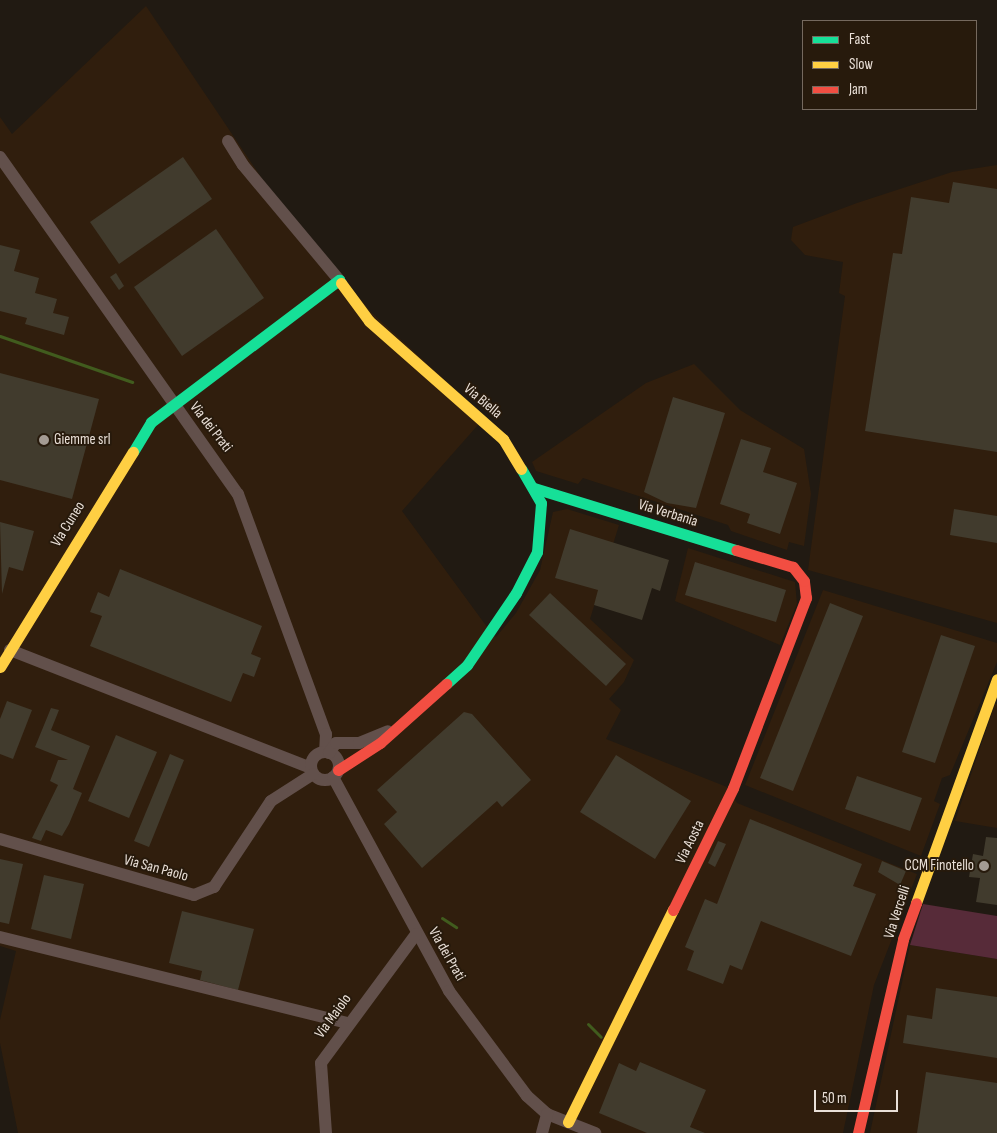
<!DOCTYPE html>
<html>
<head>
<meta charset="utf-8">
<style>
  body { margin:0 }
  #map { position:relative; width:997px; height:1133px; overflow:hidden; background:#211a12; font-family:"Sofia Sans Condensed",sans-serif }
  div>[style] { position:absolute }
  .built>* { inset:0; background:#301e0d }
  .green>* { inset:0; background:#572b39 }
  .stream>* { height:3px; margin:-1.5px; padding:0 1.5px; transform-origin:1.5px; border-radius:1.5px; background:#415c1e }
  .building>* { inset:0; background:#413b2d }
  .street>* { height:12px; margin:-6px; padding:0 6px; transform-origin:6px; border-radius:6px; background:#62504b }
  .street>.ring { margin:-6px; padding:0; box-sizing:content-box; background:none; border:12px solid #62504b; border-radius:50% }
  .fast>* { height:11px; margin:-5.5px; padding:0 5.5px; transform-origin:5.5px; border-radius:5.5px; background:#16e098 }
  .slow>* { height:11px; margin:-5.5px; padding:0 5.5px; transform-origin:5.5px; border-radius:5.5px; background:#ffcf43 }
  .jam>* { height:11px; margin:-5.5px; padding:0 5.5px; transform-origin:5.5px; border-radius:5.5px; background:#f24e42 }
  .dots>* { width:14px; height:14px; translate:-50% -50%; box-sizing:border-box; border:2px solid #271a0c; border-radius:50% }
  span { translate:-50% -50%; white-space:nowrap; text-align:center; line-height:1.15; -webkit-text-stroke:4px #271a0c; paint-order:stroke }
  .street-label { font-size:15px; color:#eae0d8 }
  .poi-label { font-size:15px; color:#eae0d8 }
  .left { translate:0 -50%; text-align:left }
  .right { translate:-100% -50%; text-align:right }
  .legend { position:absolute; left:802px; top:20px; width:175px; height:90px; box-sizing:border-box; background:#271a0c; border:1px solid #75695e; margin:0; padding:6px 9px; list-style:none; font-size:15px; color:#eae0d8 }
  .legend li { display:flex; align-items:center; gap:10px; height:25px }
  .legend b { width:25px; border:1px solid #75695e }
  .scale { position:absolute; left:814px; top:1090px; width:84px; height:22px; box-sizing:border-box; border:2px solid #eae0d8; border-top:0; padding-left:6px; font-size:15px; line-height:18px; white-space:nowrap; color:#eae0d8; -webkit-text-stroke:4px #271a0c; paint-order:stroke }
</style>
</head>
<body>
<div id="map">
  <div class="built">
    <div style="clip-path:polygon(146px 6px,273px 195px,372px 313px,485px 417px,402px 511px,490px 631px,496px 637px,516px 613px,540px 570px,553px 512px,567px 509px,619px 525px,590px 619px,634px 660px,624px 682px,609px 699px,621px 710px,606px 739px,727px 787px,737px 803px,917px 874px,874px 985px,843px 1133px,18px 1133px,0 1043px,0 1020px,16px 951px,0 946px,0 117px,12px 134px)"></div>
    <div style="clip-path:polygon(997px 165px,997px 623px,808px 570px,845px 296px,839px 293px,843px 262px,805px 255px,791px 240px,793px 227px,857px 203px,952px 172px)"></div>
    <div style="clip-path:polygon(694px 364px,740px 410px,804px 449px,811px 494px,804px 546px,789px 542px,787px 550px,731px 531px,728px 525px,583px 478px,578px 484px,536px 471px,532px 462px,646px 383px)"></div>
    <div style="clip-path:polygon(688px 548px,795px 582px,797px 604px,780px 645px,675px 601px)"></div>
    <div style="clip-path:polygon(823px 590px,997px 643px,997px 662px,950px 775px,942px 778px,934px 801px,940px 804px,921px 856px,745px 785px)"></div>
    <div style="clip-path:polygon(995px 704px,997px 704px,997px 828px,955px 821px)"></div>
    <div style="clip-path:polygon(910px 945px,997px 959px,997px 1133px,870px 1133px)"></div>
  </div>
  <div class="green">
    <div style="clip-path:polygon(923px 904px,997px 916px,997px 959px,910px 945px)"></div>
  </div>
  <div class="stream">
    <div style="left:0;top:336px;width:140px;rotate:19.2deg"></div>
    <div style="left:442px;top:918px;width:17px;rotate:33deg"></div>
    <div style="left:588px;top:1024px;width:18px;rotate:45deg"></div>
  </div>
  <div class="building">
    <div style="clip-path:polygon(183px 157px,212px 199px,119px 264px,90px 222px)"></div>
    <div style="clip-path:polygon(953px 182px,997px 189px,997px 452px,865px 431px,893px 253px,902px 254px,911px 197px,949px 203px)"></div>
    <div style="clip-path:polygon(216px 229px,264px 298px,182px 356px,134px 287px)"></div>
    <div style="clip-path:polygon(0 245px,20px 250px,14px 271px,39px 278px,35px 293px,57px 299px,53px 313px,69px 317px,64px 335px,25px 324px,27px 318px,0 311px)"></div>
    <div style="clip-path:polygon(116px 273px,124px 286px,119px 290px,110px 277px)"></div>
    <div style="clip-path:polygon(0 373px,99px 399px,72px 499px,0 480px)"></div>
    <div style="clip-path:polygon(673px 397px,725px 413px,696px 508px,667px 503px,644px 492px)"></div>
    <div style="clip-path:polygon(741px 439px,771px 448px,763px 472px,797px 483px,780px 534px,747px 523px,750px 514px,720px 504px)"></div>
    <div style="clip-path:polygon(954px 509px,997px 516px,997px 543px,950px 535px)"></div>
    <div style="clip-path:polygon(0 522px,34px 531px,23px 571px,9px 567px,2px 594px)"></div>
    <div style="clip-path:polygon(570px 529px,669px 560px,660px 591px,652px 588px,642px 620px,594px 605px,598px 590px,555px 578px)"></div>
    <div style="clip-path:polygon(695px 562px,786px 590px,776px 622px,685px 595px)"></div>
    <div style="clip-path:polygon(120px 569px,262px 626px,251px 654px,261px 658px,254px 677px,243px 673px,231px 702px,90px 646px,102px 616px,90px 612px,98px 592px,109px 597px)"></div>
    <div style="clip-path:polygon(550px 593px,626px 664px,606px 686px,529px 615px)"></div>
    <div style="clip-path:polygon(830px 603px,863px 616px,793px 791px,760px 778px)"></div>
    <div style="clip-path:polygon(941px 635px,975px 646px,935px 763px,902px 752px)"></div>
    <div style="clip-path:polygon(7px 701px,32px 710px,13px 759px,0 754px,0 719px)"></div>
    <div style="clip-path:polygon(51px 708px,59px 710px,51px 730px,90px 746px,73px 789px,82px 793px,69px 824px,62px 836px,46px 830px,41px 841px,32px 838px,58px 785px,50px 781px,58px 760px,68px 760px,35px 747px)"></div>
    <div style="clip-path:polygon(464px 712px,472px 714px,531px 780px,502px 807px,497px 801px,422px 868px,384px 824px,397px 812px,377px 790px)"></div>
    <div style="clip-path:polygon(116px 735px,157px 752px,129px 818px,88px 801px)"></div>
    <div style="clip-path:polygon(170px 754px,184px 760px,149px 847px,134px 841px)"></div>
    <div style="clip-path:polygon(616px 755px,691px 801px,655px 859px,580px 812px)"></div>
    <div style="clip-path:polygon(857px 776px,922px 798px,910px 831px,845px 809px)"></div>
    <div style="clip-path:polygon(750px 819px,862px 864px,853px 886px,876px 894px,851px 956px,761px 921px,742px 970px,730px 965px,723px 984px,687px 970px,694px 951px,685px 947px,705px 899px,717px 904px)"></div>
    <div style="clip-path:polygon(986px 837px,997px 838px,997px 905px,976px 902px,980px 878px,969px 877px,973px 854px,983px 856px)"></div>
    <div style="clip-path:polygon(718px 841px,726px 844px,715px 867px,708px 863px)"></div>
    <div style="clip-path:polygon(0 859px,23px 864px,9px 924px,0 922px)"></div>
    <div style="clip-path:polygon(882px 861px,906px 871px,900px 885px,878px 872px)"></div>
    <div style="clip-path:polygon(44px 875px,84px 884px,71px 939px,31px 929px)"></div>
    <div style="clip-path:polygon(182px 911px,254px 929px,238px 990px,200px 980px,202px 971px,169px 963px)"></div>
    <div style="clip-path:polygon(936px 988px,997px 997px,997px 1058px,903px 1043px,907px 1015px,932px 1019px)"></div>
    <div style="clip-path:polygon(640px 1062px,706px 1090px,690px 1127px,705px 1133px,647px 1133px,599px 1113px,619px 1063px,636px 1071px)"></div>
    <div style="clip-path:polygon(926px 1072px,997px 1083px,997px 1133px,917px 1133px)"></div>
  </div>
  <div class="street">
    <div style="left:228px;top:141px;width:28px;rotate:58deg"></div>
    <div style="left:243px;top:165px;width:150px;rotate:50.1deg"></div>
    <div style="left:0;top:157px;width:413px;rotate:54.8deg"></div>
    <div style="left:238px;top:494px;width:256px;rotate:69.9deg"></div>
    <div style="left:326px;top:734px;width:18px;rotate:93deg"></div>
    <div style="left:10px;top:650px;width:323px;rotate:21.4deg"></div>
    <div class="ring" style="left:311px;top:752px;width:16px;height:16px"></div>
    <div style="left:329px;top:753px;width:12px;rotate:-55deg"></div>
    <div style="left:336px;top:743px;width:23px"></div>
    <div style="left:359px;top:743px;width:31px;rotate:-22deg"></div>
    <div style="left:333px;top:777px;width:243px;rotate:61.5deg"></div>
    <div style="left:449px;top:991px;width:131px;rotate:53.4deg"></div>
    <div style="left:527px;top:1096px;width:27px;rotate:42deg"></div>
    <div style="left:547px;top:1114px;width:52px;rotate:21.6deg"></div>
    <div style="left:0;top:839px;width:202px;rotate:16.1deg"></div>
    <div style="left:194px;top:895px;width:22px;rotate:-22deg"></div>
    <div style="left:214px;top:887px;width:103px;rotate:-56.5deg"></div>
    <div style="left:271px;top:801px;width:50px;rotate:-32.7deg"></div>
    <div style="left:0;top:937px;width:357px;rotate:13.9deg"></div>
    <div style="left:326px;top:1133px;width:70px;rotate:-94.1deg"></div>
    <div style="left:321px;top:1063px;width:160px;rotate:-53.6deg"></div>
    <div style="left:542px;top:1133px;width:20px;rotate:-75deg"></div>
  </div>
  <div class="fast">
    <div style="left:133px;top:452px;width:35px;rotate:-59deg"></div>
    <div style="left:151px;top:422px;width:236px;rotate:-37.1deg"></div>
    <div style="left:339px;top:280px;width:4px;rotate:56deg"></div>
    <div style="left:534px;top:488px;width:211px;rotate:17.1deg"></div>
    <div style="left:446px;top:684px;width:28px;rotate:-42deg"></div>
    <div style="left:467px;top:665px;width:87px;rotate:-55.8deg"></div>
    <div style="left:516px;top:593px;width:46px;rotate:-62.9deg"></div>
    <div style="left:537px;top:552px;width:49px;rotate:-85.3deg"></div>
    <div style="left:541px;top:503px;width:39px;rotate:-120deg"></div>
  </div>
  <div class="slow">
    <div style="left:341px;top:283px;width:47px;rotate:53.6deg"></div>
    <div style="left:369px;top:321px;width:179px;rotate:41.4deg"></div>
    <div style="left:503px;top:439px;width:35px;rotate:59deg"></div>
    <div style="left:0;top:667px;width:253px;rotate:-58.3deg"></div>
    <div style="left:916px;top:903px;width:238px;rotate:-70.1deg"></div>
    <div style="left:568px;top:1122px;width:237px;rotate:-63.7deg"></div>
  </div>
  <div class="jam">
    <div style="left:338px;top:770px;width:50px;rotate:-32.7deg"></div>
    <div style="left:380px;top:743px;width:89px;rotate:-41.8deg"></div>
    <div style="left:673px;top:910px;width:136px;rotate:-63.8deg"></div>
    <div style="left:733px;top:788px;width:204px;rotate:-69deg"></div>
    <div style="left:806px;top:598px;width:17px;rotate:-97deg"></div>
    <div style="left:804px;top:581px;width:18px;rotate:-128deg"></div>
    <div style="left:793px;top:567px;width:59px;rotate:-163.4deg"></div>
    <div style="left:858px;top:1133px;width:199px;rotate:-76.9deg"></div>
    <div style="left:903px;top:939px;width:38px;rotate:-70deg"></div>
  </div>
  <div class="dots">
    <div style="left:44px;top:440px;background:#a49b93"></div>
    <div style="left:984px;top:866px;background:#a49b93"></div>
  </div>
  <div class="street-label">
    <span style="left:483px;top:401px;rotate:40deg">Via Biella</span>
    <span style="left:211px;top:427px;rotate:52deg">Via dei Prati</span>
    <span style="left:668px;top:513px;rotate:17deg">Via Verbania</span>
    <span style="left:68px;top:524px;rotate:-58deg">Via Cuneo</span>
    <span style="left:690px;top:842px;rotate:-64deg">Via Aosta</span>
    <span style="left:156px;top:868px;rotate:15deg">Via San Paolo</span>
    <span style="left:897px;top:912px;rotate:-72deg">Via Vercelli</span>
    <span style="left:447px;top:954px;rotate:60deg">Via dei Prati</span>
    <span style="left:333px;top:1016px;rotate:-54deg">Via Maiolo</span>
  </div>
  <div class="poi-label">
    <span class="left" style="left:54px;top:440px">Giemme srl</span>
    <span class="right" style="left:974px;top:866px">CCM Finotello</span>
  </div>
  <ul class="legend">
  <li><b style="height:6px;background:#16e098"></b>Fast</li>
  <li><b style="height:6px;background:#ffcf43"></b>Slow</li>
  <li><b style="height:6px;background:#f24e42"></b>Jam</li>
  </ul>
  <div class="scale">50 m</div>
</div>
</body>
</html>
